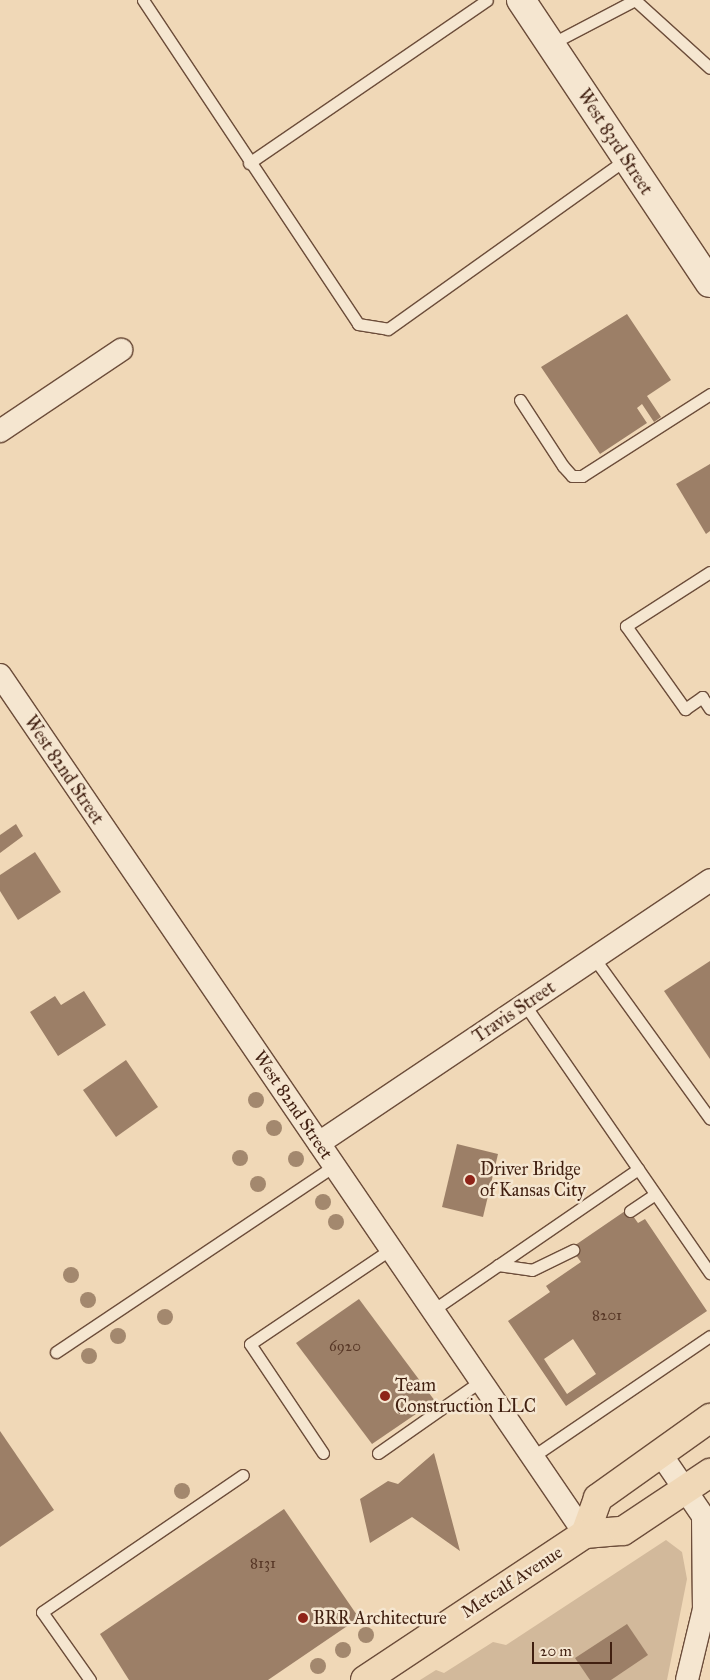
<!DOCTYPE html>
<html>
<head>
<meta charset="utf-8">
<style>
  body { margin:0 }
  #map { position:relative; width:710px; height:1680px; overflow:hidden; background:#f0d8b7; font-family:"IM FELL Great Primer",serif }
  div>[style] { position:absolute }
  .green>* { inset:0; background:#d2b99b }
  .building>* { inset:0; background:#9c7f67 }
  .roads { filter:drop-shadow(1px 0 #6c4d3a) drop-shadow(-1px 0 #6c4d3a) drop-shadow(0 1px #6c4d3a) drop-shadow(0 -1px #6c4d3a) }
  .service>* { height:11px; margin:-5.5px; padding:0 5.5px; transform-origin:5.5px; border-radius:5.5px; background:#f5e6d0 }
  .minor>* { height:22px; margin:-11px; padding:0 11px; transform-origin:11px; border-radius:11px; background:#f5e6d0 }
  .tertiary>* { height:28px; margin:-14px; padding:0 14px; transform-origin:14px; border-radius:14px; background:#f5e6d0 }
  .primary>* { height:28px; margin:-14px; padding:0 14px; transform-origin:14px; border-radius:14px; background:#f0d8b7 }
  .trees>* { width:16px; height:16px; margin:-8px; border-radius:50%; background:#a3886e }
  .dots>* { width:14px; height:14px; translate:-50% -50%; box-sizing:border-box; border:2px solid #f5e6d0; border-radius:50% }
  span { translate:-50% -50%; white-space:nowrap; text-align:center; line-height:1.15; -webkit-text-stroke:5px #f5e6d0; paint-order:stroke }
  .number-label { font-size:15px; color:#573726 }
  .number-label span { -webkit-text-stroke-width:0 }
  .street-label { font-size:18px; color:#401f10 }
  .poi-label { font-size:18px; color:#401f10 }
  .left { translate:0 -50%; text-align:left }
  .scale { position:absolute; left:532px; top:1642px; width:80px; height:22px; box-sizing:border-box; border:2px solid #401f10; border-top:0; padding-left:6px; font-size:15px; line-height:18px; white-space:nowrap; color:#401f10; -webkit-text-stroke:4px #f5e6d0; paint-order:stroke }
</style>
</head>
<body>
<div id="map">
  <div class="green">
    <div style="clip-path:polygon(666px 1540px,682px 1552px,687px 1579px,667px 1680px,420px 1680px,436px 1670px,444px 1673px,493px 1642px,506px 1645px)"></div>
  </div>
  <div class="building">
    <div style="clip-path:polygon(627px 314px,671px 380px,647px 396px,661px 417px,654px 422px,642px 404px,637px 408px,647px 423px,600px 454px,541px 367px)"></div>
    <div style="clip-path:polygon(710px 464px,710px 531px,706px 534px,676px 484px)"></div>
    <div style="clip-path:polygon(16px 824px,23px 836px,0 853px,0 835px)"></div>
    <div style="clip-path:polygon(35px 852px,61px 892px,18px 920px,0 891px,0 875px)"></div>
    <div style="clip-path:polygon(710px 961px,710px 1059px,664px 991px)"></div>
    <div style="clip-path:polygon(84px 991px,106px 1025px,58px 1056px,30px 1012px,55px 996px,61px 1005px)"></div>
    <div style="clip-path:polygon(126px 1060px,158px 1107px,116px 1137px,83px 1090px)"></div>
    <div style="clip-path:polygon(457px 1144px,498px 1154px,483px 1217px,442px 1207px)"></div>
    <div style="clip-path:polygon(evenodd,628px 1209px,638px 1223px,645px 1219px,707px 1311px,566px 1406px,508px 1321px,550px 1292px,546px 1286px,581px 1262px,571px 1248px,628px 1209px,573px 1339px,596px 1374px,567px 1394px,544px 1359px,573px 1339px)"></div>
    <div style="clip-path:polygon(359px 1299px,435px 1401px,372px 1444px,296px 1343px)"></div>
    <div style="clip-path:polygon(0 1431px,54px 1510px,0 1547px)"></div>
    <div style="clip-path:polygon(434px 1453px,460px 1551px,412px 1517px,370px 1543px,360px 1499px,388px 1481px,398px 1484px)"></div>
    <div style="clip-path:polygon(284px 1509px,359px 1618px,268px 1680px,129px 1680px,100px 1634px)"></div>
    <div style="clip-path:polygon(627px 1624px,648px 1655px,611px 1680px,590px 1680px,575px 1658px)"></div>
  </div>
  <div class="roads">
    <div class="service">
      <div style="left:143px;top:0;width:389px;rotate:56.4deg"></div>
      <div style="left:358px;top:324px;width:30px;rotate:9deg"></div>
      <div style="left:388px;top:329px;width:292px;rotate:-35.5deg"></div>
      <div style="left:635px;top:0;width:101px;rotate:42.2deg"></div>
      <div style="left:551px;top:44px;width:95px;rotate:-27.6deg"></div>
      <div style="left:249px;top:163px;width:288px;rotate:-34.4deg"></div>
      <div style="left:520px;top:400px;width:79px;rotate:56.9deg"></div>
      <div style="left:563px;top:466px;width:13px;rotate:48deg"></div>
      <div style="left:572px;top:476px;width:10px"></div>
      <div style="left:582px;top:476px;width:152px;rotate:-32.6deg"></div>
      <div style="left:710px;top:572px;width:100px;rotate:147.3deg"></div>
      <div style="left:626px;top:626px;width:102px;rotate:54.6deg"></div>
      <div style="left:685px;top:709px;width:21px;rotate:-35deg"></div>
      <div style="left:702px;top:697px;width:14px;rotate:56deg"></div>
      <div style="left:594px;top:958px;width:198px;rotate:54.2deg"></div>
      <div style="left:525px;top:1005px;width:326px;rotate:55.4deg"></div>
      <div style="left:630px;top:1211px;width:30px;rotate:-34deg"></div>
      <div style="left:498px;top:1265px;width:34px;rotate:8deg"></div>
      <div style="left:532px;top:1270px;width:46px;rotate:-26deg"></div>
      <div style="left:433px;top:1310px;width:249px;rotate:-34.5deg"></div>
      <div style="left:56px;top:1352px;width:334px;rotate:-33.8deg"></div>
      <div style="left:323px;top:1453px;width:131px;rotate:-123.8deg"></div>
      <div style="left:250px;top:1344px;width:170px;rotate:-34deg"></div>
      <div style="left:378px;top:1453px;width:126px;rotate:-35deg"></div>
      <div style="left:532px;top:1457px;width:215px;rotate:-34.2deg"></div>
      <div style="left:90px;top:1680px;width:83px;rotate:-125.2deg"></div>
      <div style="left:42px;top:1612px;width:243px;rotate:-34.3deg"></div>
    </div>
    <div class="minor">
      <div style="left:0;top:431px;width:146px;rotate:-33.8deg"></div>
      <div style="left:0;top:675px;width:1039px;rotate:55.74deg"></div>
      <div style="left:319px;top:1143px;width:471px;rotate:-33.9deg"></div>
      <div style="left:660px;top:1453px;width:76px;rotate:55.7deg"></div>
      <div style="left:703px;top:1516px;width:93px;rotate:89.4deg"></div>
      <div style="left:704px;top:1609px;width:73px;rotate:103.5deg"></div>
    </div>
    <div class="tertiary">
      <div style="left:521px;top:0;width:340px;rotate:56.3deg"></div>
    </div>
    <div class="primary">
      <div style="left:585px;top:1534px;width:38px;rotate:-70deg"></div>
      <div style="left:598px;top:1498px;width:138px;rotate:-35.5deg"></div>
      <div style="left:365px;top:1680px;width:264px;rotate:-33.6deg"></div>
      <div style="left:585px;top:1534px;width:38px;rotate:-5deg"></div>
      <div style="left:623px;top:1531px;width:105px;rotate:-33.7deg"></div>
    </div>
  </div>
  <div class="trees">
    <div style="left:256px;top:1100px"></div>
    <div style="left:274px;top:1128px"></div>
    <div style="left:240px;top:1158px"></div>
    <div style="left:296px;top:1159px"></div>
    <div style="left:258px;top:1184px"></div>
    <div style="left:323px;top:1202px"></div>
    <div style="left:336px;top:1222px"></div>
    <div style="left:71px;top:1275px"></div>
    <div style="left:88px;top:1300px"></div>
    <div style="left:165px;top:1317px"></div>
    <div style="left:118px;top:1336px"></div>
    <div style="left:89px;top:1356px"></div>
    <div style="left:182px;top:1491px"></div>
    <div style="left:366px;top:1635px"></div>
    <div style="left:343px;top:1650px"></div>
    <div style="left:318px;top:1666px"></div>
  </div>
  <div class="dots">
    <div style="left:470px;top:1180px;background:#8f2418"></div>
    <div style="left:385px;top:1396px;background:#8f2418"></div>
    <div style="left:303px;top:1618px;background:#8f2418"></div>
  </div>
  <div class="number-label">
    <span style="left:607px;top:1316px">8201</span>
    <span style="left:345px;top:1347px">6920</span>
    <span style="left:263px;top:1564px">8131</span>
  </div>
  <div class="street-label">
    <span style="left:615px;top:142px;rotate:57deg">West 83rd Street</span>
    <span style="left:64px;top:770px;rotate:56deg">West 82nd Street</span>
    <span style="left:514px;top:1012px;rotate:-34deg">Travis Street</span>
    <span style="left:293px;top:1105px;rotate:56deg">West 82nd Street</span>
    <span style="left:512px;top:1582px;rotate:-33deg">Metcalf Avenue</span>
  </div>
  <div class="poi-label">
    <span class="left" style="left:480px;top:1180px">Driver Bridge<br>of Kansas City</span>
    <span class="left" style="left:395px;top:1396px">Team<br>Construction LLC</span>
    <span class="left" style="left:313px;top:1618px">BRR Architecture</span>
  </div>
  <div class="scale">20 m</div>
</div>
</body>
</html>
